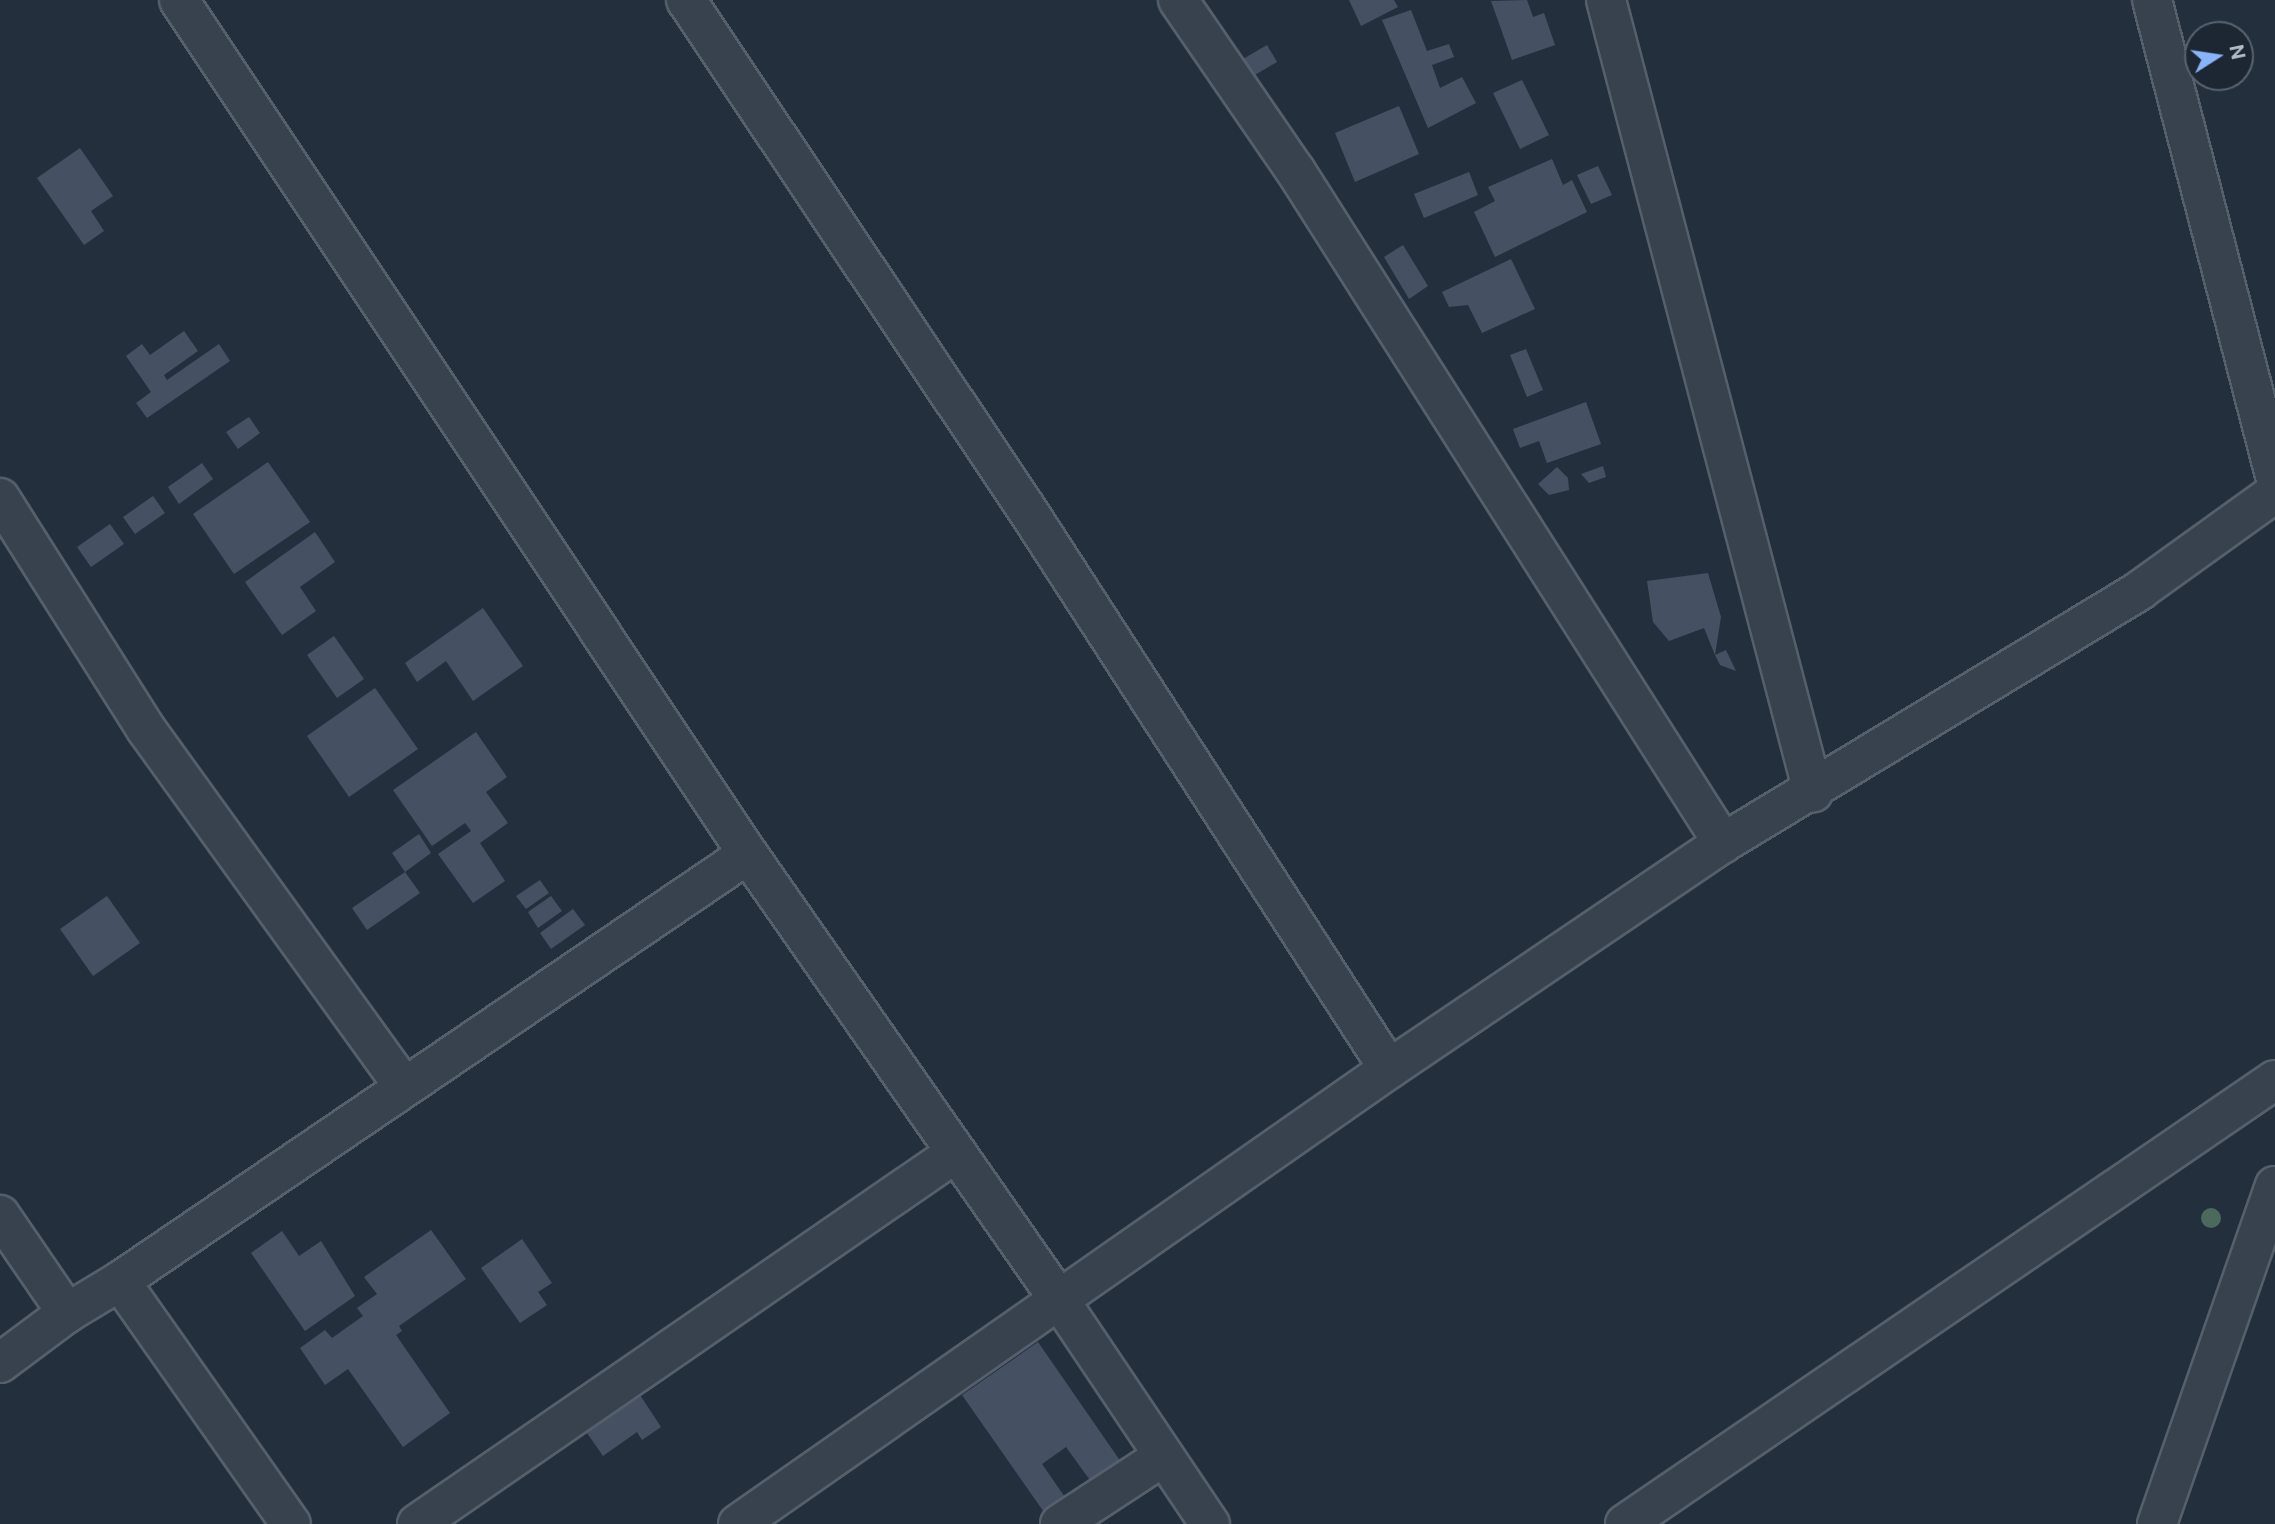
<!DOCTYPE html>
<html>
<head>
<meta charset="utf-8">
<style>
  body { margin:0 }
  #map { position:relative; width:2275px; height:1524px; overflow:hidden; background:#242f3e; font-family:"Public Sans",sans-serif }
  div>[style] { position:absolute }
  .building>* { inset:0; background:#455162 }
  .roads { filter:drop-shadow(2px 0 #565f6c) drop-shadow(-2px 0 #565f6c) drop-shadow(0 2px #565f6c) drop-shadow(0 -2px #565f6c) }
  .minor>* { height:38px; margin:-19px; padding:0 19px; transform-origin:19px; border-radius:19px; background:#38414e }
  .tertiary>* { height:38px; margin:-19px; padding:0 19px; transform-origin:19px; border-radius:19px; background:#38414e }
  .trees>* { width:20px; height:20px; margin:-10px; border-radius:50%; background:#4b6a5d }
  span { translate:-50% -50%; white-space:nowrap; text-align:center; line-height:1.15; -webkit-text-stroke:7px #1d2633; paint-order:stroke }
  .north { position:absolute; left:2184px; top:21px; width:70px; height:70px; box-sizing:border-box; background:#1d2633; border:2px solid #59626f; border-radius:50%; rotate:78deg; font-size:19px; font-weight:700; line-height:28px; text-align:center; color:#b4bcc9 }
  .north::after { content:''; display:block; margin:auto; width:24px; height:32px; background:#8ab4f8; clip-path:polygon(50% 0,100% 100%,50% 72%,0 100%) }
</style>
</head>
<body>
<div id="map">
  <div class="building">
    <div style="clip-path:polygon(1349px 0,1394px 0,1398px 7px,1361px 26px)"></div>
    <div style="clip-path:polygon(1527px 0,1533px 17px,1544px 13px,1555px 45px,1512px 60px,1491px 1px)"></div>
    <div style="clip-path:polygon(1411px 10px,1427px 51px,1449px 44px,1454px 57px,1432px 65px,1440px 88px,1462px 77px,1476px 103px,1428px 128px,1382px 20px)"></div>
    <div style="clip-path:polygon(1267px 45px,1277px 62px,1253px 76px,1243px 59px)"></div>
    <div style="clip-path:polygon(1522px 80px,1549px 135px,1520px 149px,1493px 93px)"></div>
    <div style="clip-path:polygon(1399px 106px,1419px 154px,1355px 182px,1335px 133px)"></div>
    <div style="clip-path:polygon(80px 148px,113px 196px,91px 211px,104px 231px,84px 245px,37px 178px)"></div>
    <div style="clip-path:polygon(1552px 159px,1563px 185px,1572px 180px,1587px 212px,1495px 257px,1474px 212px,1495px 201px,1488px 187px)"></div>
    <div style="clip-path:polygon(1598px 166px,1612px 195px,1591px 204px,1577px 175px)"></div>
    <div style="clip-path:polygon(1469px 172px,1478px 195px,1424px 218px,1414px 194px)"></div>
    <div style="clip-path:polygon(1403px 245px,1428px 286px,1409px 299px,1384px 257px)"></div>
    <div style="clip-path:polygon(1511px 259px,1535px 309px,1482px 333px,1468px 305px,1449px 307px,1442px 292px)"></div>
    <div style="clip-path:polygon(184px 331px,198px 351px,164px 375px,167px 380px,219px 344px,230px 361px,147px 418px,136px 403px,151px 392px,126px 356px,142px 344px,150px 355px)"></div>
    <div style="clip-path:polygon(1526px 349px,1543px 390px,1527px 397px,1510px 355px)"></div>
    <div style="clip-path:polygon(1586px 402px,1601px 444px,1547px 463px,1539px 441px,1520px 448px,1513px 429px)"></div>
    <div style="clip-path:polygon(249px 417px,260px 433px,238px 449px,226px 432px)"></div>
    <div style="clip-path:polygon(268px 462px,310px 522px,234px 574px,193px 514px)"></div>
    <div style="clip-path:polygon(202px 463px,213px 479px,179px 504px,168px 487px)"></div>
    <div style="clip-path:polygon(1603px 466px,1606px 477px,1589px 483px,1581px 474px)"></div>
    <div style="clip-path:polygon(1557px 467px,1568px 478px,1569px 490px,1549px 495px,1538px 484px)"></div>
    <div style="clip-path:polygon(153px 496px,165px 513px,135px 534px,123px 517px)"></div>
    <div style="clip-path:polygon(110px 524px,124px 544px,91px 567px,77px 547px)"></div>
    <div style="clip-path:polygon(315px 532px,335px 562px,300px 587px,316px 611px,282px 635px,245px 582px)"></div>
    <div style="clip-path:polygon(1708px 573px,1721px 617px,1715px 655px,1704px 628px,1669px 641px,1653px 622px,1647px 581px)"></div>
    <div style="clip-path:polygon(483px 608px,523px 666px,473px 701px,446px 661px,417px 682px,405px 663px)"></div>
    <div style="clip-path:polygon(334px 636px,364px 679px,337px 698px,307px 655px)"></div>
    <div style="clip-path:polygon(1726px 650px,1736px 671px,1720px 665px,1715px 655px)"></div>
    <div style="clip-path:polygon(375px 688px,418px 749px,349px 797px,307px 736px)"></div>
    <div style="clip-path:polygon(476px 732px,507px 777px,486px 792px,508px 823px,480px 843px,505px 881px,473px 903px,438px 854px,471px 831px,465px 823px,432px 846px,393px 790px)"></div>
    <div style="clip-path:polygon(419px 834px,431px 853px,405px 872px,420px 893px,367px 930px,352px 908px,405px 872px,392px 853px)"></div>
    <div style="clip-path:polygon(540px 880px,549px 893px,526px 909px,516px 896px)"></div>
    <div style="clip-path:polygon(107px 896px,140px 943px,93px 976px,60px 929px)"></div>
    <div style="clip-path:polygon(551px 896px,562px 911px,538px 928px,528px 912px)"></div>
    <div style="clip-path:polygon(573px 909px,585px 925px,551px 949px,540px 933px)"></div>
    <div style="clip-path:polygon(431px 1230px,466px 1279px,399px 1326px,402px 1331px,396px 1335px,450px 1413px,403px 1447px,348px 1369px,325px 1385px,300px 1348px,325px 1330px,332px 1338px,363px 1316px,357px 1308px,377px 1294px,364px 1277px)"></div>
    <div style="clip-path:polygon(282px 1231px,299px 1256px,321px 1241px,355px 1296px,305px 1331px,251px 1253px)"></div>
    <div style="clip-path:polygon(522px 1239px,552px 1283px,538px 1292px,547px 1305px,520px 1323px,481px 1268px)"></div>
    <div style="clip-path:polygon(1038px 1342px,1121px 1462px,1092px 1483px,1066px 1447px,1042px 1464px,1067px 1500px,1046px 1515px,962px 1395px)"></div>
    <div style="clip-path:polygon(640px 1395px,661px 1427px,642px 1440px,637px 1432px,603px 1456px,587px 1433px)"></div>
  </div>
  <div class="roads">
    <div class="minor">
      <div style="left:686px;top:0;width:611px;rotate:56.21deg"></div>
      <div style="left:1026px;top:508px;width:668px;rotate:57.09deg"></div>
      <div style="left:1178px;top:0;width:206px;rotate:55.5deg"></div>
      <div style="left:1295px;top:170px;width:798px;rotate:57.55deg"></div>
      <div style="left:1606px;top:0;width:819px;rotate:75.35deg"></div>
      <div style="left:2152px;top:0;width:493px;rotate:75.5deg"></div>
      <div style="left:0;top:498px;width:273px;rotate:57.7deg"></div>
      <div style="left:146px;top:729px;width:441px;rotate:54.2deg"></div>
      <div style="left:0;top:1215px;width:119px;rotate:55.6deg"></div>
      <div style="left:120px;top:1281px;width:297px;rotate:54.9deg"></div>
      <div style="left:0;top:1363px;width:84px;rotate:-36.7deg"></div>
      <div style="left:67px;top:1313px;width:62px;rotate:-31.1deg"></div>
      <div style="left:120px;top:1281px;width:759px;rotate:-34.21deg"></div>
      <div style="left:417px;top:1524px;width:652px;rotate:-34.57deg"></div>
      <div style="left:738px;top:1524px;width:794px;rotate:-34.95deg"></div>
      <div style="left:1389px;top:1069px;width:403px;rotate:-34.1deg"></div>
      <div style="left:1723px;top:843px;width:488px;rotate:-31.2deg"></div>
      <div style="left:2140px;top:590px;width:166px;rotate:-35.7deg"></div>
      <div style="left:1060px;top:1524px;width:124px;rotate:-33.2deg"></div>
      <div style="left:2157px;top:1524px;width:358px;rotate:-70.8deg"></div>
    </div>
    <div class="tertiary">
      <div style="left:179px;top:0;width:1026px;rotate:56.33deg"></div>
      <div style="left:748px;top:854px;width:545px;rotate:55.09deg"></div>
      <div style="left:1060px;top:1301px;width:269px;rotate:56.1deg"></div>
      <div style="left:1625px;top:1524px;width:787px;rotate:-34.34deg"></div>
    </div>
  </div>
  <div class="trees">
    <div style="left:2211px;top:1218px"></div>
  </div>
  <div class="north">N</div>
</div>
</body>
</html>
